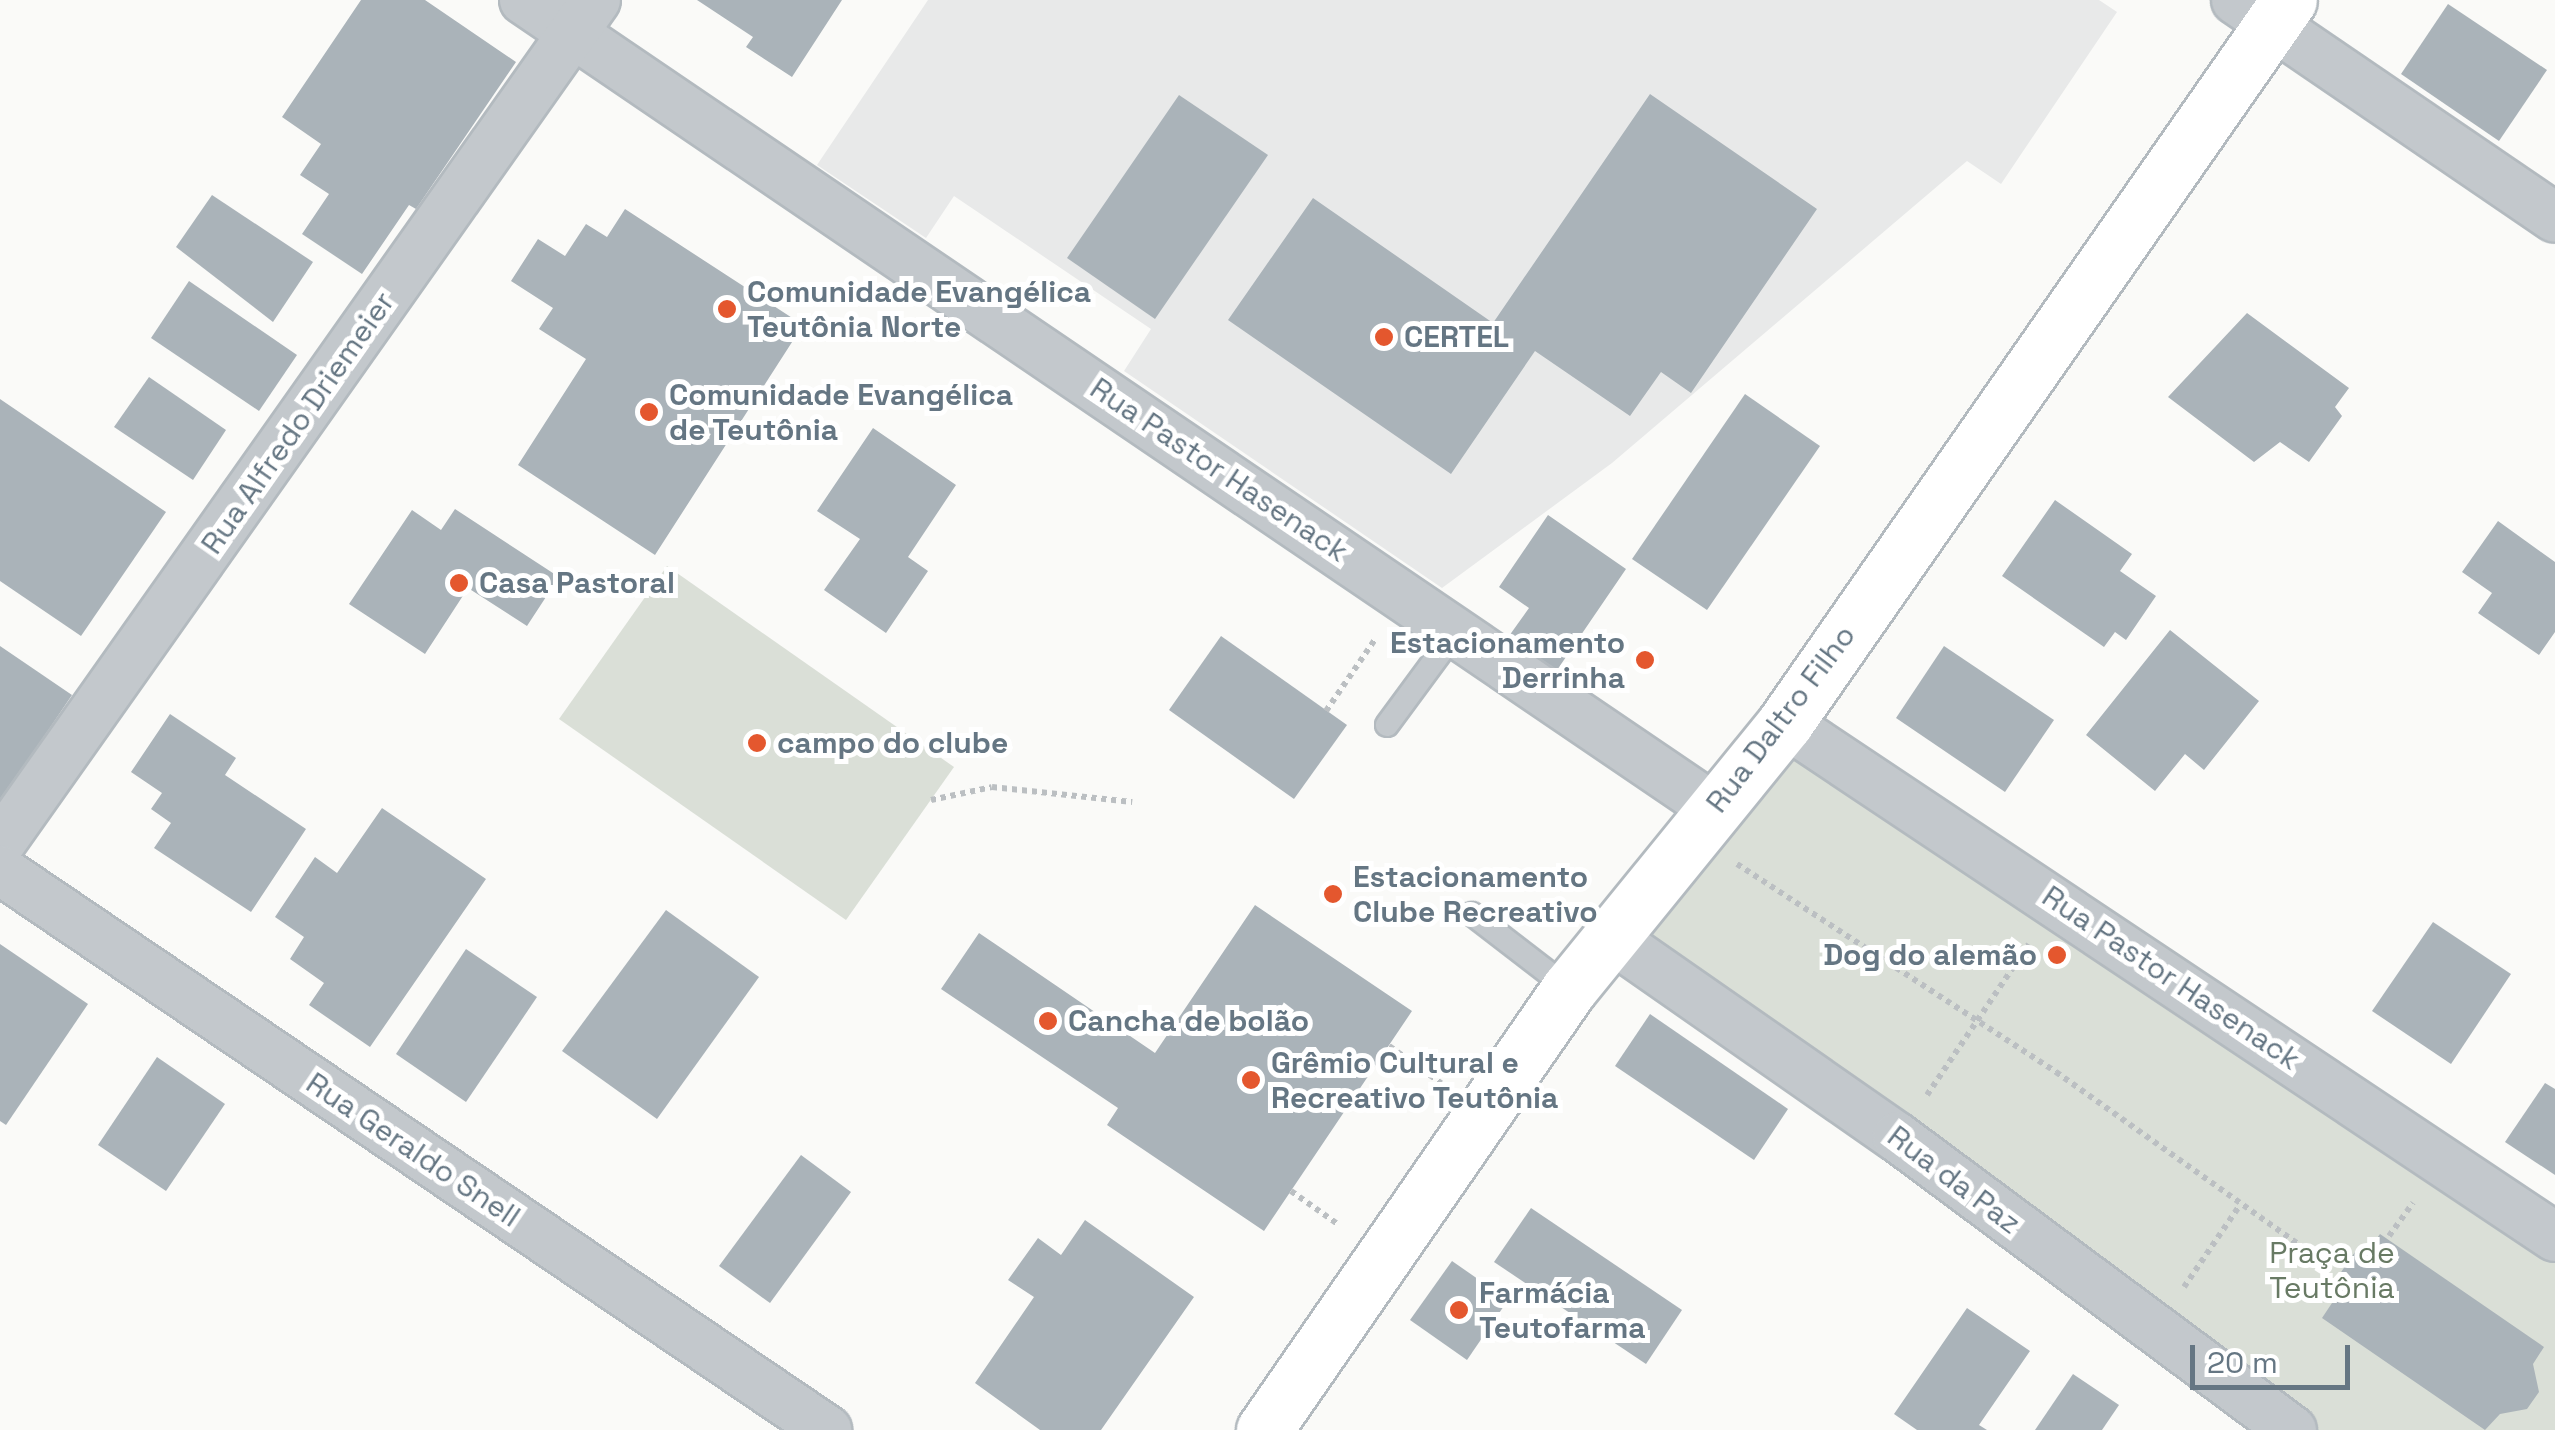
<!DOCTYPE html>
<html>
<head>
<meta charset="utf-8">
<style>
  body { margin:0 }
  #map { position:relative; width:2555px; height:1430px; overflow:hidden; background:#fafaf8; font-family:"Space Grotesk",sans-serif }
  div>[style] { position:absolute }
  .built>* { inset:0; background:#e8e9e9 }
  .green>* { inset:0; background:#dadfd7 }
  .building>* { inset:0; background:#aab3b9 }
  .path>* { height:6px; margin-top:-3px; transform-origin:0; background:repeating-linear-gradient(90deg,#bbbfc2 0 5px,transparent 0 10px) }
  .roads { filter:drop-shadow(2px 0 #b3babf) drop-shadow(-2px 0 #b3babf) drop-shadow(0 2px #b3babf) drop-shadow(0 -2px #b3babf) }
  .service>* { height:22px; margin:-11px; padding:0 11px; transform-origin:11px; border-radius:11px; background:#c3c8cc }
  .minor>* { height:48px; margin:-24px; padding:0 24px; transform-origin:24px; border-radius:24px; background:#c3c8cc }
  .secondary>* { height:55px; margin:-27.5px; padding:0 27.5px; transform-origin:27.5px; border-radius:27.5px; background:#fff }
  .dots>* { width:28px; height:28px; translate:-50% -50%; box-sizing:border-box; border:5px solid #fff; border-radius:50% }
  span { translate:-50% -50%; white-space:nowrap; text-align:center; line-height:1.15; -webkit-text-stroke:10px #fff; paint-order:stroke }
  .poi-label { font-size:30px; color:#657683; font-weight:700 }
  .left { translate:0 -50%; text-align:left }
  .right { translate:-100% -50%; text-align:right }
  .street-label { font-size:30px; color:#657683 }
  .park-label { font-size:30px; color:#687a64 }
  .scale { position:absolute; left:2190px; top:1345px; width:160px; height:45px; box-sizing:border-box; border:5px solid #657683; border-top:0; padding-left:12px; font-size:30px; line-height:35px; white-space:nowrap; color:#657683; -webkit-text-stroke:8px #fff; paint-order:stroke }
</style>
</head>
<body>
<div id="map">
  <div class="built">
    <div style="clip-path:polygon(928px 0,2099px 0,2117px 12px,2001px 184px,1967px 161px,1612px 463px,1442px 588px,1124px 371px,1151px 329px,954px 196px,926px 238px,817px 165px)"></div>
  </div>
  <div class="green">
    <div style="clip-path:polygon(667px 566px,954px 767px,846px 920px,559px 719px)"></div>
    <div style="clip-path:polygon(1785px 723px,2555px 1237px,2555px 1430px,2292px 1430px,1611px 937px)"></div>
  </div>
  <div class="building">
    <div style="clip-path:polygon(361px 0,425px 0,516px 62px,416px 209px,409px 205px,362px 274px,302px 234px,329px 194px,300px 175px,321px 144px,282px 117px)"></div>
    <div style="clip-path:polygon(697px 0,842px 0,792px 77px,746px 47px,753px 37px)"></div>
    <div style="clip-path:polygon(2448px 4px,2547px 70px,2499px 141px,2401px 74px)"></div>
    <div style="clip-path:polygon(1650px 94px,1817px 209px,1691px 393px,1661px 372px,1630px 416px,1535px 351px,1451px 474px,1228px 320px,1313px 198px,1493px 323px)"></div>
    <div style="clip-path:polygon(1179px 95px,1268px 155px,1155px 319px,1067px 258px)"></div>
    <div style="clip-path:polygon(212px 195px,313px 262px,273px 322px,176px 247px)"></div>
    <div style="clip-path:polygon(625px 209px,803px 325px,655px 555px,518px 465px,586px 359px,539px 329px,553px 308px,511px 281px,538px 239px,565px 256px,586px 224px,607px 237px)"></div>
    <div style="clip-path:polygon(189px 281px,297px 355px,259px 411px,151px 338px)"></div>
    <div style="clip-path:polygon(2247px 313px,2349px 388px,2335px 407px,2342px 416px,2309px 462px,2280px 442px,2254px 462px,2168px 397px)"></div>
    <div style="clip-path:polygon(149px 377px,226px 430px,193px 480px,114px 427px)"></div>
    <div style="clip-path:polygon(1745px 394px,1820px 446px,1707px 610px,1632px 559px)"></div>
    <div style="clip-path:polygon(0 399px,166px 512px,81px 636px,0 581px)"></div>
    <div style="clip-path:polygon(873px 428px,956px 485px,908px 557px,928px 571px,886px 633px,824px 590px,860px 539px,817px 511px)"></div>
    <div style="clip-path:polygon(2055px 500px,2132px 554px,2120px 571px,2156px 596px,2126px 640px,2115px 632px,2104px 647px,2002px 576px)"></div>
    <div style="clip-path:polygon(455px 509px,559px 577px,527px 626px,468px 588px,425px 654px,349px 604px,412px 510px,441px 530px)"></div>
    <div style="clip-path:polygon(1548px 515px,1626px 569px,1553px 676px,1504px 643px,1529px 608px,1499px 587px)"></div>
    <div style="clip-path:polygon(2498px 521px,2555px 562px,2555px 632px,2539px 655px,2478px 613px,2492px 593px,2462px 572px)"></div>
    <div style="clip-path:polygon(2170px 630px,2259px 701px,2204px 770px,2185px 754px,2155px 791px,2086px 735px)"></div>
    <div style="clip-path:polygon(1221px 636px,1347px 725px,1294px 799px,1169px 710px)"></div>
    <div style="clip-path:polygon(0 646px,72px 695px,0 802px)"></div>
    <div style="clip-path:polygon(1944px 646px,2054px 720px,2005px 792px,1896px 718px)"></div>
    <div style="clip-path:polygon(170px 714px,236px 758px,225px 775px,306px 829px,251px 912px,154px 848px,171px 823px,151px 809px,162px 793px,131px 772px)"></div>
    <div style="clip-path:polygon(382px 808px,486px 879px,370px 1047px,309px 1005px,324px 983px,290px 959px,304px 937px,275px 917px,315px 857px,337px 873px)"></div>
    <div style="clip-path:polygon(1255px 905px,1412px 1011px,1264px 1231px,1107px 1125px,1118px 1108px,941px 989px,979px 933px,1155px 1053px)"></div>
    <div style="clip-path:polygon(666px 910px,759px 977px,657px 1119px,562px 1051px)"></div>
    <div style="clip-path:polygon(2433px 922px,2511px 974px,2451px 1064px,2372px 1011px)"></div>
    <div style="clip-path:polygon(0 944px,88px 1004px,6px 1125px,0 1121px)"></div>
    <div style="clip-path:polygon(466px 949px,537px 997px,466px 1102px,396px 1054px)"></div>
    <div style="clip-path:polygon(1650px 1014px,1788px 1109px,1754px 1160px,1615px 1066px)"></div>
    <div style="clip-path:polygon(157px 1057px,225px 1104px,166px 1191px,98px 1145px)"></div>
    <div style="clip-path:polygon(2545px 1083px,2555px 1089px,2555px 1175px,2505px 1142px)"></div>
    <div style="clip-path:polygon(801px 1155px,851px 1192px,770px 1303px,719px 1266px)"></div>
    <div style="clip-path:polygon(1531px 1208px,1682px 1310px,1646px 1364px,1494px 1262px)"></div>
    <div style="clip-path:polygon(1085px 1220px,1194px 1297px,1101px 1430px,1040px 1430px,975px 1383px,1034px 1297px,1008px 1280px,1038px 1238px,1061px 1255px)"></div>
    <div style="clip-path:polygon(2380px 1234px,2544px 1347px,2533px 1364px,2539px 1392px,2527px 1409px,2500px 1414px,2485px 1430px,2322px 1318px,2336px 1297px,2328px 1291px,2355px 1252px,2363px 1257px)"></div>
    <div style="clip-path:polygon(1452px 1261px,1508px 1300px,1467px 1360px,1410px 1320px)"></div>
    <div style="clip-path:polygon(1967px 1308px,2030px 1351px,1979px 1425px,1987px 1430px,1917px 1430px,1894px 1414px)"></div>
    <div style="clip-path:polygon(2073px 1374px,2119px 1405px,2102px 1430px,2035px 1430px)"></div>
  </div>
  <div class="path">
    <div style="left:1326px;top:711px;width:88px;rotate:-55.6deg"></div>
    <div style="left:931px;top:800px;width:62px;rotate:-12deg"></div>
    <div style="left:992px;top:787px;width:141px;rotate:6.1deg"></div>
    <div style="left:1737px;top:864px;width:381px;rotate:33.1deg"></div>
    <div style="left:2056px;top:1072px;width:313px;rotate:35.4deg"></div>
    <div style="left:1389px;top:1046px;width:64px;rotate:35.4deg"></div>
    <div style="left:1927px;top:1095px;width:182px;rotate:-56deg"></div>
    <div style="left:1291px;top:1191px;width:59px;rotate:35.3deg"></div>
    <div style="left:2389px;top:1236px;width:41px;rotate:-54deg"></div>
    <div style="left:2184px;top:1287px;width:99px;rotate:-55.7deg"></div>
  </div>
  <div class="roads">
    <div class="service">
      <div style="left:1387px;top:725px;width:118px;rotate:-53.6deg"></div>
      <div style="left:1472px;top:914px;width:121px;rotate:37.6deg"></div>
    </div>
    <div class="minor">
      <div style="left:524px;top:0;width:1438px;rotate:34.18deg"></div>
      <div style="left:2236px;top:0;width:386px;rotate:34.3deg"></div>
      <div style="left:1785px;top:723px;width:926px;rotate:33.72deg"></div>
      <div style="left:0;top:844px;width:1033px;rotate:-54.77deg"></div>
      <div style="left:0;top:870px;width:999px;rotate:34.1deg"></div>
      <div style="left:1610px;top:937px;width:350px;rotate:34.9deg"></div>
      <div style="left:1897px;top:1137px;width:492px;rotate:36.6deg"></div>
    </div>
    <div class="secondary">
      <div style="left:1264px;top:1430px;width:536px;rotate:-55.33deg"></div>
      <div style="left:1569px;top:989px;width:343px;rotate:-50.9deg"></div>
      <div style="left:1785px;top:723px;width:881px;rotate:-55.12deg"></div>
    </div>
  </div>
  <div class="dots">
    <div style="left:727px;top:309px;background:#e4572e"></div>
    <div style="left:1384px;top:337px;background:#e4572e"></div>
    <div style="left:649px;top:412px;background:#e4572e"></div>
    <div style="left:459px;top:583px;background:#e4572e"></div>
    <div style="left:1645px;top:660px;background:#e4572e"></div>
    <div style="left:757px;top:743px;background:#e4572e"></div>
    <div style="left:1333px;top:894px;background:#e4572e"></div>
    <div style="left:2057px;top:955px;background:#e4572e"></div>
    <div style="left:1048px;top:1021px;background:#e4572e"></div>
    <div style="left:1251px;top:1080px;background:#e4572e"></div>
    <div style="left:1459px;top:1310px;background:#e4572e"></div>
  </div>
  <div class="poi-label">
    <span class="left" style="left:747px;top:309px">Comunidade Evangélica<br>Teutônia Norte</span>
    <span class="left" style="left:1404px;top:337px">CERTEL</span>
    <span class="left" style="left:669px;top:412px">Comunidade Evangélica<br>de Teutônia</span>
    <span class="left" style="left:479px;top:583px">Casa Pastoral</span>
    <span class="right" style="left:1625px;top:660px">Estacionamento<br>Derrinha</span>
    <span class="left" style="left:777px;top:743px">campo do clube</span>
    <span class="left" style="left:1353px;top:894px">Estacionamento<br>Clube Recreativo</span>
    <span class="right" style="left:2037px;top:955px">Dog do alemão</span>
    <span class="left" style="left:1068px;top:1021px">Cancha de bolão</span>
    <span class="left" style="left:1271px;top:1080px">Grêmio Cultural e<br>Recreativo Teutônia</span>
    <span class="left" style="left:1479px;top:1310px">Farmácia<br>Teutofarma</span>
  </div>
  <div class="street-label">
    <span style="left:298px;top:423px;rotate:-55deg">Rua Alfredo Driemeier</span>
    <span style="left:1219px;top:470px;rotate:34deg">Rua Pastor Hasenack</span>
    <span style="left:1781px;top:719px;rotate:-53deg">Rua Daltro Filho</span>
    <span style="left:2171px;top:978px;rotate:34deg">Rua Pastor Hasenack</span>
    <span style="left:413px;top:1150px;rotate:34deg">Rua Geraldo Snell</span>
    <span style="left:1954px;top:1180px;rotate:37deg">Rua da Paz</span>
  </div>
  <div class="park-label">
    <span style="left:2332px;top:1270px">Praça de<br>Teutônia</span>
  </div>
  <div class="scale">20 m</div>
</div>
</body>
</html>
